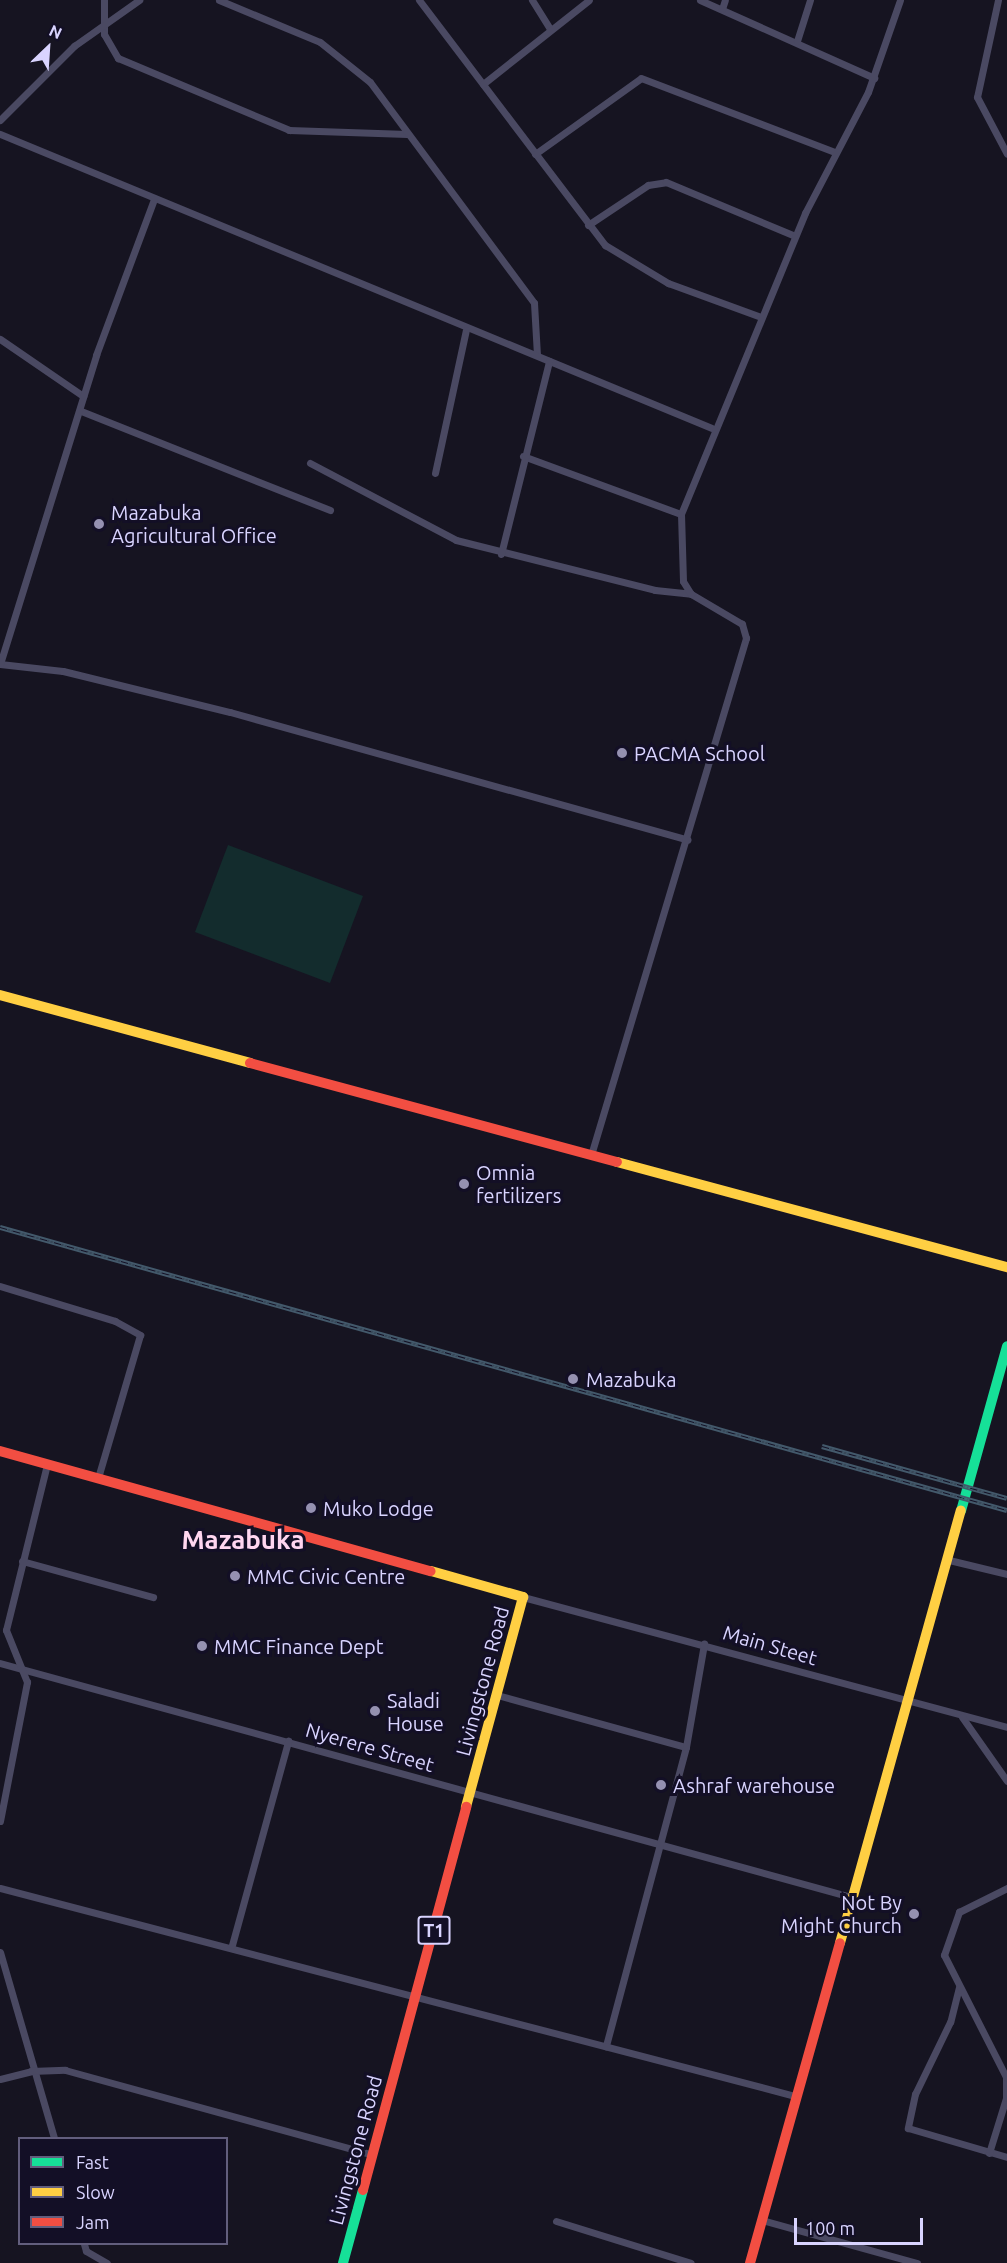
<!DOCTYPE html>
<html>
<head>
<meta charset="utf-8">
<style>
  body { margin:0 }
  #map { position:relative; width:1007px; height:2263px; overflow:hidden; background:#161421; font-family:Ubuntu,sans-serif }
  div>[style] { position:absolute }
  .green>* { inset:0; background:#132c2d }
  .street>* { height:7px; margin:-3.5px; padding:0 3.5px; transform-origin:3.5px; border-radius:3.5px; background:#4a4962 }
  .fast>* { height:10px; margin:-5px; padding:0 5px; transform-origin:5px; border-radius:5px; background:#16e098 }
  .slow>* { height:10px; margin:-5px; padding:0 5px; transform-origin:5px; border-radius:5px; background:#ffcf43 }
  .jam>* { height:10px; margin:-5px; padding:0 5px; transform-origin:5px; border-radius:5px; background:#f24e42 }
  .rail>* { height:4.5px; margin-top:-2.25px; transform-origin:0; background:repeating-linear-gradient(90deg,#130f26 0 7px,#43596b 0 14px); box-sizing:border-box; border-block:2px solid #43596b }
  .dots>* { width:16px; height:16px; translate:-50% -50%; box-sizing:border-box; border:3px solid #130f26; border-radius:50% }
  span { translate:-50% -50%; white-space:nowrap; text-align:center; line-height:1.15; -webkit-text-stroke:6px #130f26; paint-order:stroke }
  .shield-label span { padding:2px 4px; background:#130f26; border:2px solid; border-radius:4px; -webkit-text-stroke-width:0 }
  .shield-label { font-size:18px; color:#d9d4ff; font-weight:700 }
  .poi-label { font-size:20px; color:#d9d4ff }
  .left { translate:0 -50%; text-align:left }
  .right { translate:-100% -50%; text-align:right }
  .street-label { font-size:20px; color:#d9d4ff }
  .district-label { font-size:26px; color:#ffd6f0; font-weight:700 }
  .legend { position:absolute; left:18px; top:2137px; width:210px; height:108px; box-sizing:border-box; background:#130f26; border:2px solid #625e7d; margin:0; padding:8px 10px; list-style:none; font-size:18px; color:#d9d4ff }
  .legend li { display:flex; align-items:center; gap:12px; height:30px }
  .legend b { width:30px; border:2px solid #625e7d }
  .north { position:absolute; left:18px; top:18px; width:60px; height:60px; -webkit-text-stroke:4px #130f26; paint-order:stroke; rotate:25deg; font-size:16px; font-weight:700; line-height:24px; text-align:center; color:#d9d4ff }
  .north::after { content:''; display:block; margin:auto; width:21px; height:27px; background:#d9d4ff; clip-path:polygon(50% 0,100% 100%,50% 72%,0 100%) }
  .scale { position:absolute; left:794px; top:2218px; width:129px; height:27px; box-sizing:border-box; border:3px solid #d9d4ff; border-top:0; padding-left:8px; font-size:18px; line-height:21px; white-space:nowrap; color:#d9d4ff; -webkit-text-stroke:4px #130f26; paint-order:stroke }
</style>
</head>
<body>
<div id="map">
  <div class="green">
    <div style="clip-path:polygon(228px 845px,363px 896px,330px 983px,195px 932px)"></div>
  </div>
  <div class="street">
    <div style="left:104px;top:0;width:34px;rotate:90deg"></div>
    <div style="left:104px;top:34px;width:28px;rotate:60deg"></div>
    <div style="left:118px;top:58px;width:186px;rotate:22.8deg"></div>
    <div style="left:289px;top:130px;width:118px;rotate:1.9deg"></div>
    <div style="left:219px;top:0;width:109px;rotate:22.6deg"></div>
    <div style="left:320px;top:42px;width:64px;rotate:38.7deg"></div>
    <div style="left:370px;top:82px;width:275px;rotate:53.4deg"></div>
    <div style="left:534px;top:303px;width:52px;rotate:86.7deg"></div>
    <div style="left:419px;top:0;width:308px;rotate:52.8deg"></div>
    <div style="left:605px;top:245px;width:74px;rotate:31.1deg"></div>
    <div style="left:668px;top:283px;width:99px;rotate:20.1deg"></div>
    <div style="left:532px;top:0;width:34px;rotate:58deg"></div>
    <div style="left:700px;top:0;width:191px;rotate:24.1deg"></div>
    <div style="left:998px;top:0;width:99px;rotate:102.2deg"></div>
    <div style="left:977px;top:97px;width:64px;rotate:62.2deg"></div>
    <div style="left:722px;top:9px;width:9px;rotate:-72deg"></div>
    <div style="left:797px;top:41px;width:43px;rotate:-72.4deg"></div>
    <div style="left:483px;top:84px;width:135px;rotate:-38.4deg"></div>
    <div style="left:0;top:120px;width:105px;rotate:-45deg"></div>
    <div style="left:74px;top:46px;width:80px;rotate:-35.3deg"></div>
    <div style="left:0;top:134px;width:770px;rotate:22.44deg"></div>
    <div style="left:535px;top:154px;width:130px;rotate:-35.6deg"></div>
    <div style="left:641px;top:78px;width:208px;rotate:20.9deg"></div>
    <div style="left:588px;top:225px;width:72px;rotate:-33.7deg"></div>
    <div style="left:648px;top:185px;width:18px;rotate:-9deg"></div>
    <div style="left:666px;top:182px;width:140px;rotate:22.7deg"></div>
    <div style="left:0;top:339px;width:101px;rotate:34.5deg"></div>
    <div style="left:81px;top:411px;width:268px;rotate:21.7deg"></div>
    <div style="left:523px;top:456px;width:168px;rotate:20.2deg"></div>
    <div style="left:310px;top:463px;width:165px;rotate:27.8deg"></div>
    <div style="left:456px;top:540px;width:205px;rotate:14.1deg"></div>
    <div style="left:655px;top:590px;width:36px;rotate:6deg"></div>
    <div style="left:435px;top:473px;width:146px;rotate:-77.8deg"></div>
    <div style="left:501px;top:554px;width:199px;rotate:-76deg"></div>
    <div style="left:0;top:664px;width:63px;rotate:6.3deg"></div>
    <div style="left:63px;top:671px;width:172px;rotate:13.8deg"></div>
    <div style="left:230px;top:712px;width:475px;rotate:15.6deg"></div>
    <div style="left:0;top:664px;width:324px;rotate:-72.7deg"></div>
    <div style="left:96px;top:355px;width:166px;rotate:-69.6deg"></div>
    <div style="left:591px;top:1155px;width:540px;rotate:-73.31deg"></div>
    <div style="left:746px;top:638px;width:15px;rotate:-106deg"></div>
    <div style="left:742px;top:624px;width:59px;rotate:-149.5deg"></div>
    <div style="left:691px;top:594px;width:15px;rotate:-122deg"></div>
    <div style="left:683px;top:581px;width:67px;rotate:-91.7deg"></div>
    <div style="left:681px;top:514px;width:326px;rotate:-67.6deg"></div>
    <div style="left:805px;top:213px;width:136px;rotate:-62.5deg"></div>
    <div style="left:868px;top:92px;width:97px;rotate:-70.8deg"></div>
    <div style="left:0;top:1286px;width:120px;rotate:16.9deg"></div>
    <div style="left:115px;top:1321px;width:29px;rotate:29deg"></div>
    <div style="left:140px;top:1335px;width:149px;rotate:106.4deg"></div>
    <div style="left:949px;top:1560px;width:60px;rotate:13.6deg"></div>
    <div style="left:22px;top:1561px;width:136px;rotate:15.4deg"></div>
    <div style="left:523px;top:1597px;width:501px;rotate:15.03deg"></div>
    <div style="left:0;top:1663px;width:883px;rotate:15.37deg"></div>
    <div style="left:497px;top:1695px;width:196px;rotate:15.4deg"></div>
    <div style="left:686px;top:1747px;width:310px;rotate:105deg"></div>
    <div style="left:962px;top:1717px;width:78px;rotate:54.9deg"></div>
    <div style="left:686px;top:1747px;width:105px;rotate:-80.1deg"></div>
    <div style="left:0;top:1821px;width:142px;rotate:-79deg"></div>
    <div style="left:27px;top:1682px;width:56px;rotate:-112deg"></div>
    <div style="left:6px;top:1630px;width:171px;rotate:-76.1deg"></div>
    <div style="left:0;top:1888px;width:822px;rotate:14.66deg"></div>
    <div style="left:232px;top:1945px;width:212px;rotate:-74.6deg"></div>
    <div style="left:0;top:1952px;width:194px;rotate:73.8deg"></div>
    <div style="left:959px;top:1987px;width:36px;rotate:104deg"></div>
    <div style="left:950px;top:2022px;width:80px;rotate:115.9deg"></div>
    <div style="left:915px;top:2094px;width:35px;rotate:102deg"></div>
    <div style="left:908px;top:2128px;width:103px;rotate:16.3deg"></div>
    <div style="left:0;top:2079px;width:32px;rotate:-14deg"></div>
    <div style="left:31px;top:2071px;width:34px;rotate:-2deg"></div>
    <div style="left:65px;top:2070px;width:317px;rotate:15.4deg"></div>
    <div style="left:989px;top:2153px;width:58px;rotate:-72.8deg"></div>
    <div style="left:1006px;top:2098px;width:21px;rotate:-90deg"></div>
    <div style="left:1006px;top:2077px;width:137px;rotate:-116.9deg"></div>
    <div style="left:944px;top:1955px;width:46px;rotate:-70.8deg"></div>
    <div style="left:959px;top:1912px;width:54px;rotate:-26.6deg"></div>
    <div style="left:762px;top:2220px;width:161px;rotate:15.5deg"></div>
    <div style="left:556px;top:2221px;width:141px;rotate:17.3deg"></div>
    <div style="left:84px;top:2244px;width:7px;rotate:74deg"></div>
    <div style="left:86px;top:2251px;width:24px;rotate:30deg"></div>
  </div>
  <div class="fast">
    <div style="left:961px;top:1511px;width:171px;rotate:-74.4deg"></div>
    <div style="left:343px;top:2263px;width:76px;rotate:-74.7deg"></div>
  </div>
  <div class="slow">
    <div style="left:0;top:995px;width:259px;rotate:15.2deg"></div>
    <div style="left:617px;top:1162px;width:404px;rotate:15.1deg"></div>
    <div style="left:431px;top:1571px;width:96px;rotate:15.8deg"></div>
    <div style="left:523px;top:1597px;width:218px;rotate:105.2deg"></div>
    <div style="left:840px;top:1943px;width:449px;rotate:-74.4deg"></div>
  </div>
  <div class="jam">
    <div style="left:250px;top:1063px;width:380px;rotate:15.1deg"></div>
    <div style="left:0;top:1451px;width:447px;rotate:15.6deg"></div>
    <div style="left:363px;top:2190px;width:397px;rotate:-74.9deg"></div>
    <div style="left:750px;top:2263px;width:332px;rotate:-74.3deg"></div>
  </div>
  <div class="rail">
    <div style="left:0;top:1227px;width:1046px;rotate:15.7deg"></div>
    <div style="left:822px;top:1446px;width:192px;rotate:15.7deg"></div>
  </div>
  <div class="dots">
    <div style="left:99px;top:524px;background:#9591b1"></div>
    <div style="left:622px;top:753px;background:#9591b1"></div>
    <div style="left:464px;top:1184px;background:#9591b1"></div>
    <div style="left:573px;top:1379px;background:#9591b1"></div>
    <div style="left:311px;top:1508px;background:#9591b1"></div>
    <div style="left:235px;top:1576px;background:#9591b1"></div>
    <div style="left:202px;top:1646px;background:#9591b1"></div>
    <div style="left:375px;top:1711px;background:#9591b1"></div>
    <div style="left:661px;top:1785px;background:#9591b1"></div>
    <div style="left:914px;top:1914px;background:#9591b1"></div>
  </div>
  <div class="shield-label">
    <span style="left:434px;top:1930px">T1</span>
  </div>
  <div class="poi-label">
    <span class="left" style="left:111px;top:524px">Mazabuka<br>Agricultural Office</span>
    <span class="left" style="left:634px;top:753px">PACMA School</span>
    <span class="left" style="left:476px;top:1184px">Omnia<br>fertilizers</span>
    <span class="left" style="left:586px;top:1379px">Mazabuka</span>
    <span class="left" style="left:323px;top:1508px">Muko Lodge</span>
    <span class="left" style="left:247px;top:1576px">MMC Civic Centre</span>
    <span class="left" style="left:214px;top:1646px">MMC Finance Dept</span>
    <span class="left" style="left:387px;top:1712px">Saladi<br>House</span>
    <span class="left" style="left:673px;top:1785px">Ashraf warehouse</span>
    <span class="right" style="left:902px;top:1914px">Not By<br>Might Church</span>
  </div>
  <div class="street-label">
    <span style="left:770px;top:1645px;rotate:16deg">Main Steet</span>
    <span style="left:482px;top:1681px;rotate:-75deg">Livingstone Road</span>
    <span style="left:370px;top:1747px;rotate:16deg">Nyerere Street</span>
    <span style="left:355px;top:2150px;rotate:-75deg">Livingstone Road</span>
  </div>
  <div class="district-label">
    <span style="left:243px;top:1540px">Mazabuka</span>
  </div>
  <ul class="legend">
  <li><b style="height:8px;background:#16e098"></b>Fast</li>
  <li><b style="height:8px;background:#ffcf43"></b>Slow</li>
  <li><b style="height:8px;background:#f24e42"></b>Jam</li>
  </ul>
  <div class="north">N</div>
  <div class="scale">100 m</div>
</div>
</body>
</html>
